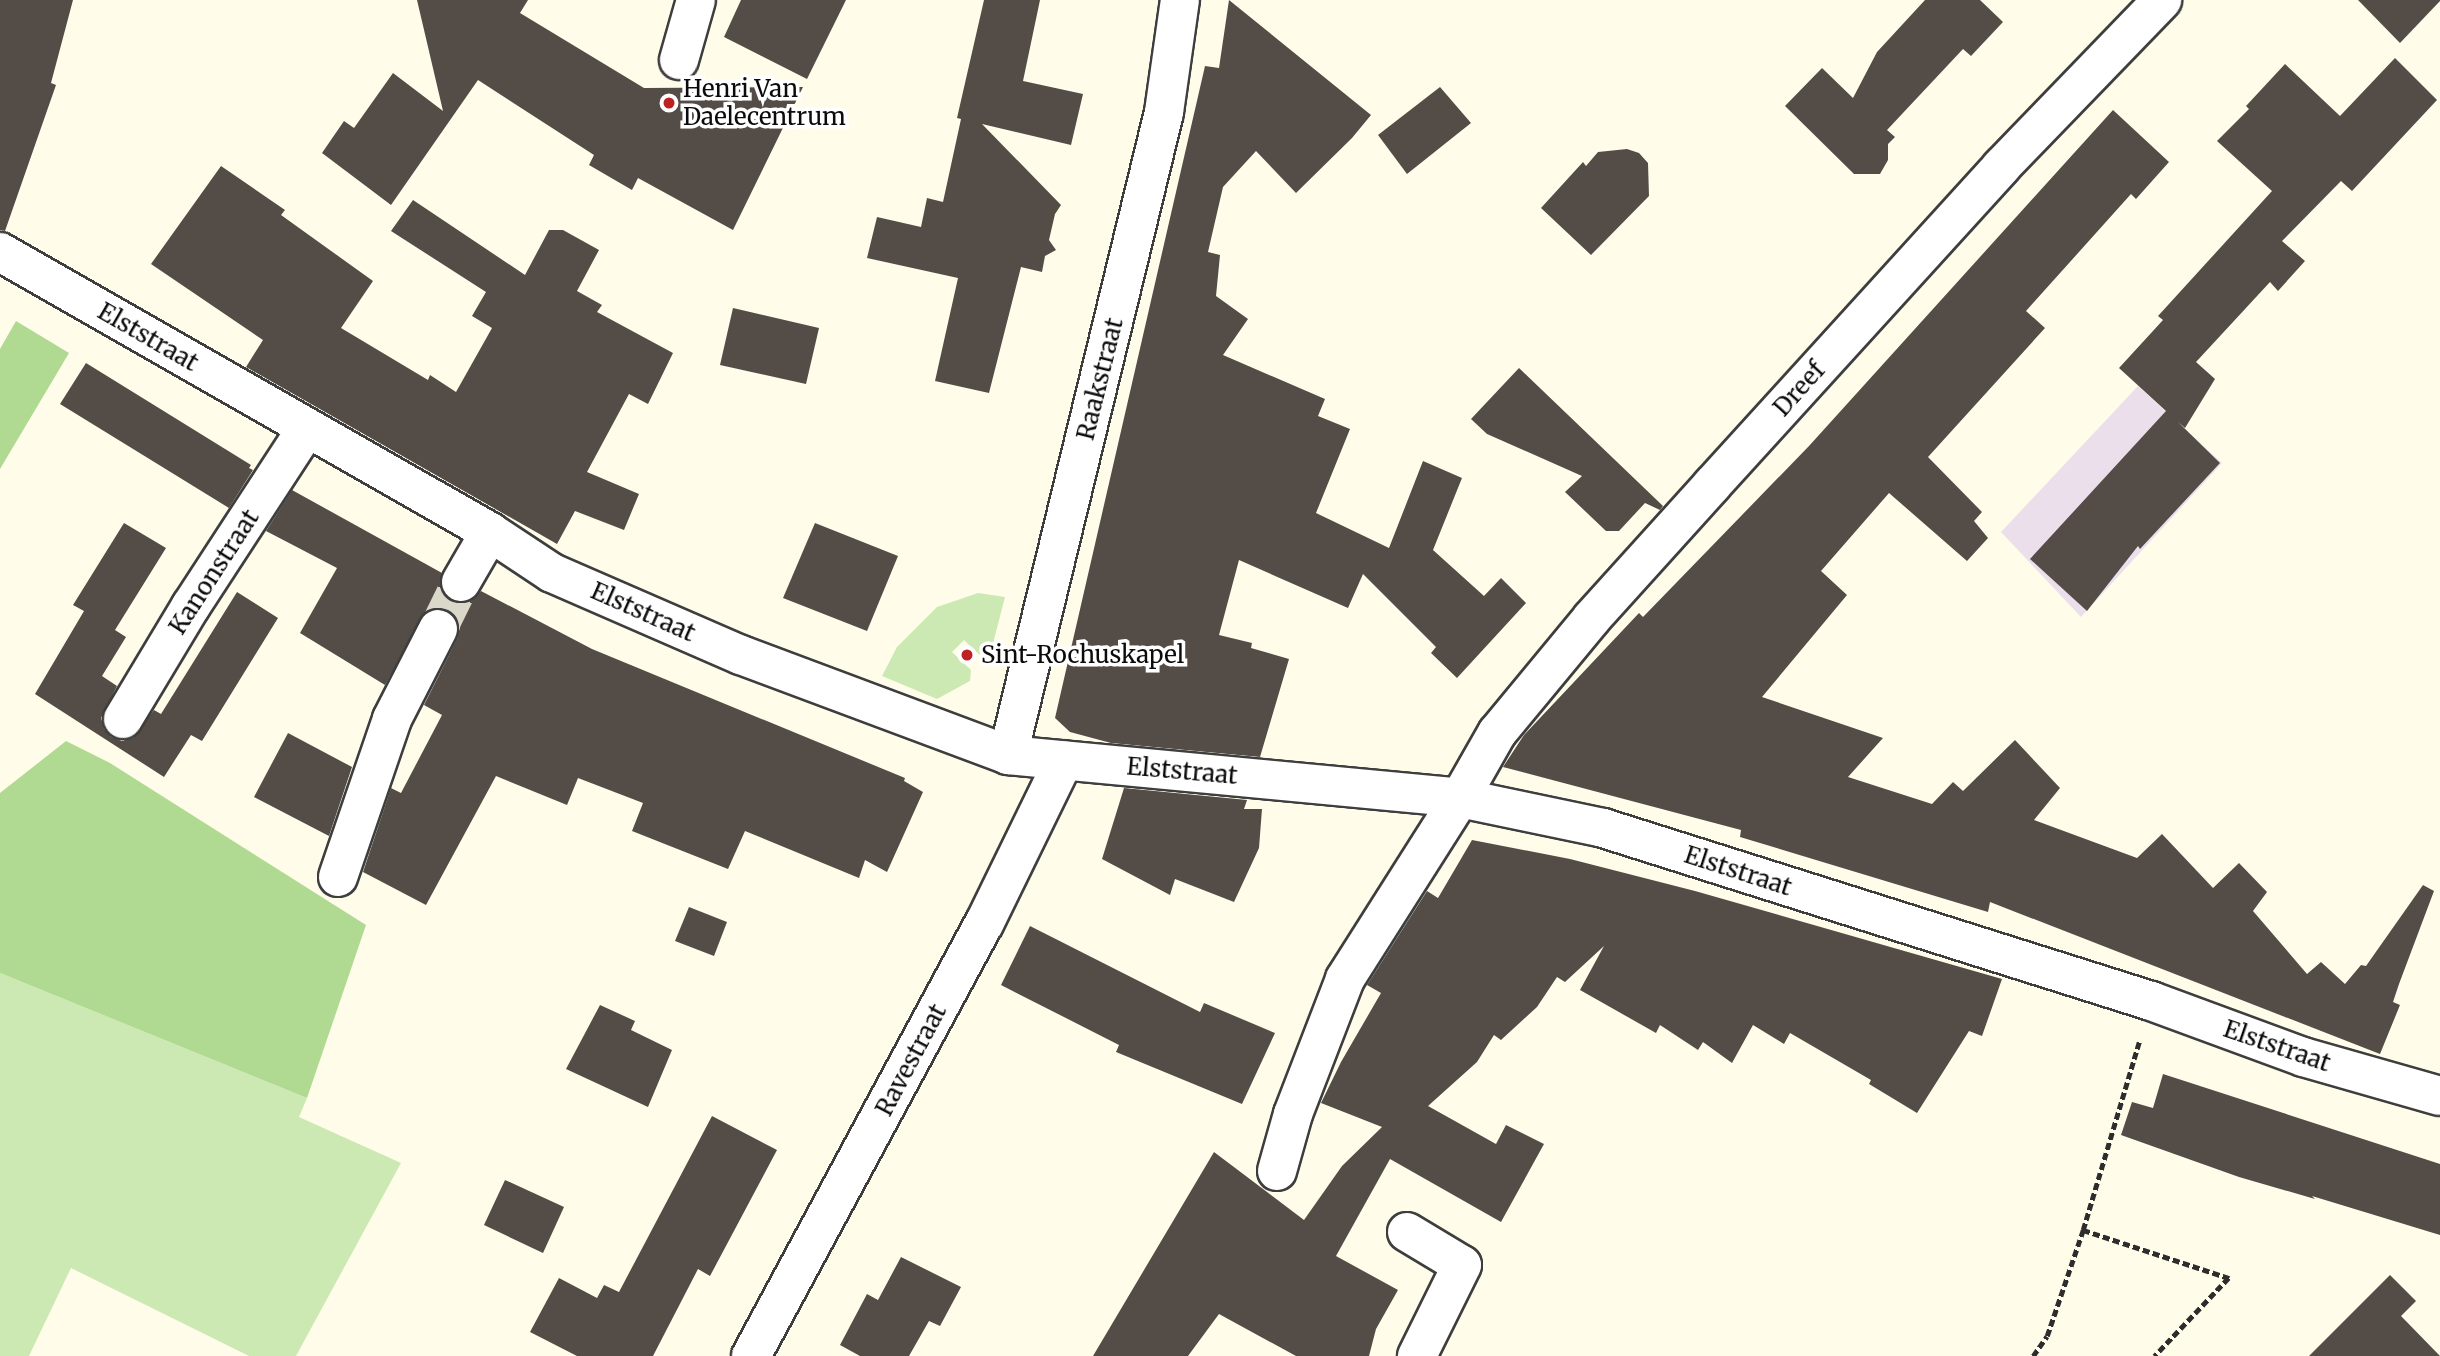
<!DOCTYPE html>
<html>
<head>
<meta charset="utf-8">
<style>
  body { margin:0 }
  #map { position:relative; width:2440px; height:1356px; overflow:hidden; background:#fffce9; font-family:Merriweather,serif }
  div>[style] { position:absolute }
  .industrial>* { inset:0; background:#eadfeb }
  .green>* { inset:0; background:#cde9b3 }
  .forest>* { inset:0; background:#b0da92 }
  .building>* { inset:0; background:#544d47 }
  .minor-tunnel>* { height:38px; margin-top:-19px; transform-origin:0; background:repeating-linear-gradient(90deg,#dad8c8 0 38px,transparent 0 57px) }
  .path>* { height:4.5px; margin-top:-2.25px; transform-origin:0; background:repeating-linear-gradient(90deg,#2d2d2d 0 7px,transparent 0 10.5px) }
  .roads { filter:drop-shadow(2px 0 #3e3e3e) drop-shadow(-2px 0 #3e3e3e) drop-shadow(0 2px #3e3e3e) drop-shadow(0 -2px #3e3e3e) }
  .minor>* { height:38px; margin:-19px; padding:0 19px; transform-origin:19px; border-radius:19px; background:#fff }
  .dots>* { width:19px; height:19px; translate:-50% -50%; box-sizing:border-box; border:4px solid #fff; border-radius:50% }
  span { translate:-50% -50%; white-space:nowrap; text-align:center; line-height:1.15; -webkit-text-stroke:7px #fff; paint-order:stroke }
  .poi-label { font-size:24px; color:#0b0b0b }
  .left { translate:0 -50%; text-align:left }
  .street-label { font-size:24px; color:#0b0b0b }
</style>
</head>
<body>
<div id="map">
  <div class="industrial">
    <div style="clip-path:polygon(2138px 386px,2222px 463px,2081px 617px,2001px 532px)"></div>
  </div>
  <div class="green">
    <div style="clip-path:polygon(978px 593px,1005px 597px,989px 659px,983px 658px,964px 640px,952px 652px,971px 670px,970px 681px,937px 699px,882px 676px,897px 647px,937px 607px)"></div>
    <div style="clip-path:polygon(0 973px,307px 1098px,299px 1117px,401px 1163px,296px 1356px,249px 1356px,71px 1268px,29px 1356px,0 1356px)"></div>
  </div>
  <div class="forest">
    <div style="clip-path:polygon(16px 321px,69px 353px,0 469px,0 349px)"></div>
    <div style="clip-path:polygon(66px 741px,110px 763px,366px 925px,307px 1098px,0 973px,0 793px)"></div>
  </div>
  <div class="building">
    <div style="clip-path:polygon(0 0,73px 0,51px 83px,56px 85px,5px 231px,0 230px)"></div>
    <div style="clip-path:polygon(417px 0,528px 0,520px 13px,644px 88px,803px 87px,733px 230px,638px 178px,632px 190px,589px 165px,594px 155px,478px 80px,391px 205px,322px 153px,344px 121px,354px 128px,393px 73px,443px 111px)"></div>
    <div style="clip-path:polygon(741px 0,846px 0,807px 79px,724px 37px)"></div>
    <div style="clip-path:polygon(984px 0,1040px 0,1023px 81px,1083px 94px,1071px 145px,982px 124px,1061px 205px,1055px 214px,1049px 240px,1056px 250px,1045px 256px,1042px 272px,1021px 267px,989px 393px,935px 381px,958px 278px,867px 258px,877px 217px,921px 227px,927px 198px,943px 202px,961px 119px,957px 118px)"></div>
    <div style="clip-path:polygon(1229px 0,1371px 115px,1352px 138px,1296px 193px,1256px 151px,1223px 187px,1208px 252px,1220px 255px,1216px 296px,1248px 319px,1223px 355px,1325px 399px,1318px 416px,1350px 429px,1316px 513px,1389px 548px,1423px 461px,1462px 478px,1433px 550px,1484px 596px,1501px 578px,1526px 603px,1457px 678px,1431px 653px,1436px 647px,1363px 574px,1348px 608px,1239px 560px,1219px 635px,1252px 643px,1251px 648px,1289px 659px,1260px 757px,1111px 743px,1070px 732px,1055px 718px,1205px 66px,1219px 68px)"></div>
    <div style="clip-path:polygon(1925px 0,1980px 0,2003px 22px,1971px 56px,1963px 49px,1887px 130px,1895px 137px,1888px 144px,1888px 160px,1880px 174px,1854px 174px,1785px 106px,1822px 68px,1853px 98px,1877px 52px)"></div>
    <div style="clip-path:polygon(2358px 0,2440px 0,2440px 1px,2400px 43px)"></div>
    <div style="clip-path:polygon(2395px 58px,2437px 100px,2352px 191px,2341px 181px,2282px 241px,2305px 261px,2278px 291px,2270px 282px,2196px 362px,2215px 379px,2185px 428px,2178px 422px,2220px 463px,2140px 549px,2138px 546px,2087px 611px,2030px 559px,2166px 411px,2119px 368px,2163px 320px,2158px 316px,2272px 191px,2217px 141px,2249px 109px,2246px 106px,2285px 64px,2340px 116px)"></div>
    <div style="clip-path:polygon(1440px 87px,1471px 123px,1407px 174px,1378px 135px)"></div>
    <div style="clip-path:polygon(2113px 110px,2169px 162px,2136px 199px,2131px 194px,2026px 311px,2045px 328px,1928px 457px,1982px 512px,1974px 521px,1988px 538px,1967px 561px,1889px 493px,1821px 571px,1847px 595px,1762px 697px,1883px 738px,1848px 777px,1932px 804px,1953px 782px,1963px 791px,2015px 740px,2060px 788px,2034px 820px,2137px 858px,2162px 834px,2213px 888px,2239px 863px,2267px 892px,2253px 911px,2307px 974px,2321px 962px,2345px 984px,2361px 965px,2366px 966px,2423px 885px,2434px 891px,2399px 984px,2393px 1002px,2400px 1005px,2380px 1054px,1990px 902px,1988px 912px,1740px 837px,1741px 830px,1503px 767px,1524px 735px,1639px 613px,1643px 617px,1809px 446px)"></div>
    <div style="clip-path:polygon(1627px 149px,1639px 153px,1648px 163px,1649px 196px,1591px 255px,1541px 208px,1583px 162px,1586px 166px,1598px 152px)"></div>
    <div style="clip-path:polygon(221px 166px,285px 210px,281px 215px,373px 281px,341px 328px,428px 380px,430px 375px,456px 392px,492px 328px,472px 316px,486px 292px,391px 231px,413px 200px,525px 275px,549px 230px,563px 230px,599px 250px,577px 291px,602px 305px,597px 312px,673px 353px,648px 404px,629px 394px,587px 472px,639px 494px,624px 530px,575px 511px,557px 544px,246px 367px,263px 340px,151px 264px)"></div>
    <div style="clip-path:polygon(733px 308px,819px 328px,806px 384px,720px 365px)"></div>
    <div style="clip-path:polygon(86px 363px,251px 465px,249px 468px,253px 470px,229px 508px,60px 404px)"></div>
    <div style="clip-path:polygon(1519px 368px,1663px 506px,1660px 510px,1645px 503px,1619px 531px,1606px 531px,1565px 492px,1582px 476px,1487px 434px,1471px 419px)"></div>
    <div style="clip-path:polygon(292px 490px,442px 573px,442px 592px,451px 601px,460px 604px,471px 601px,481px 591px,592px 649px,905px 778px,904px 781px,923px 792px,887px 872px,865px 860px,859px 878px,745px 831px,728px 869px,632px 831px,643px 803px,578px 778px,567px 805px,496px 776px,426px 905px,363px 872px,391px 788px,401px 793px,442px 715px,424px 705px,457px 639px,460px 627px,456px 617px,447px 609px,436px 607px,426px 611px,385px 685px,300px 633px,337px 568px,266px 531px)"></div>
    <div style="clip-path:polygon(124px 523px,166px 548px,115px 630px,126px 637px,102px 676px,117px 686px,101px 718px,104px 729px,111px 737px,122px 741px,133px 738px,154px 710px,161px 714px,237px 592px,278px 618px,202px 741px,191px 735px,164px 777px,35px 694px,84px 611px,73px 605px)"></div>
    <div style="clip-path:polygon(815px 523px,898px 556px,867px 631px,783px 598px)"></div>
    <div style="clip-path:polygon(288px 733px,352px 767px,329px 836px,254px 797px)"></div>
    <div style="clip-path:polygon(1124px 788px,1247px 800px,1244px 809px,1262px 809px,1259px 848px,1234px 902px,1175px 879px,1170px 895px,1102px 859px)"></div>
    <div style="clip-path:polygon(1472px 840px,1570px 859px,1695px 891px,2002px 979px,1982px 1036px,1969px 1031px,1917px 1113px,1869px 1084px,1871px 1080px,1790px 1033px,1784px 1044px,1753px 1025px,1732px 1063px,1703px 1042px,1698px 1050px,1660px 1025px,1656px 1033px,1580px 990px,1604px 946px,1565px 982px,1557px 977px,1537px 1007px,1501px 1040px,1494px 1035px,1477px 1062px,1428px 1106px,1496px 1144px,1506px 1125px,1544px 1144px,1501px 1222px,1390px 1159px,1336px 1256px,1398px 1290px,1376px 1329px,1369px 1356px,1296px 1356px,1219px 1314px,1188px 1356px,1093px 1356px,1214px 1152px,1304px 1220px,1342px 1166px,1382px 1127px,1321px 1103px,1341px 1062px,1381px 993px,1367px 985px,1427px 891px,1438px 898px)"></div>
    <div style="clip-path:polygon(689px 907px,727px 922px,714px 956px,675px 941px)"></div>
    <div style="clip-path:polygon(1030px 926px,1200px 1012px,1204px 1003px,1275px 1033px,1242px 1104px,1116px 1052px,1119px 1045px,1001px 985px)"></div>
    <div style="clip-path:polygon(600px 1005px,635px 1021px,631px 1030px,672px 1050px,648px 1107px,566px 1069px)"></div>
    <div style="clip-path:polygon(2163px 1074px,2440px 1164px,2440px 1235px,2312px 1196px,2315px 1199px,2239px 1177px,2121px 1135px,2132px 1102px,2153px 1108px)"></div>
    <div style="clip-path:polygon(712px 1116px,777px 1150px,710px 1276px,698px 1269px,653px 1356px,577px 1356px,530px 1332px,559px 1278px,597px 1298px,604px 1285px,619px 1292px)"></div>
    <div style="clip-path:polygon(505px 1180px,564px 1207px,543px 1253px,484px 1225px)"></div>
    <div style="clip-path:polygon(901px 1257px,961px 1287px,940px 1326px,929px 1321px,909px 1356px,860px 1356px,840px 1345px,867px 1294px,878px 1300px)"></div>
    <div style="clip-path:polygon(2390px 1275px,2416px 1301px,2401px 1316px,2440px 1356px,2309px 1356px)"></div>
  </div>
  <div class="minor-tunnel">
    <div style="left:438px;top:629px;width:52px;rotate:-63.9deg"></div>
  </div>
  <div class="path">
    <div style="left:2083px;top:1230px;width:154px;rotate:18.2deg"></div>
    <div style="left:2229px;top:1278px;width:108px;rotate:133.5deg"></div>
    <div style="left:2033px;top:1356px;width:24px;rotate:-55deg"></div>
    <div style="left:2047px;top:1336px;width:112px;rotate:-71.2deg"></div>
    <div style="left:2083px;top:1230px;width:199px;rotate:-73.4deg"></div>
  </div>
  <div class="roads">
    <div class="minor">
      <div style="left:679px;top:60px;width:62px;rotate:-74.2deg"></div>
      <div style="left:0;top:252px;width:564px;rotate:29.74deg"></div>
      <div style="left:490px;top:532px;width:74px;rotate:33.5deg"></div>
      <div style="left:552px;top:573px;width:206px;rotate:23.5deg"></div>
      <div style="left:741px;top:655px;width:285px;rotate:20.5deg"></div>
      <div style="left:1008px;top:755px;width:454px;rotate:5.4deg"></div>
      <div style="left:1460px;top:798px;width:146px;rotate:11.8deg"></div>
      <div style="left:1603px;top:828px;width:575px;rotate:17.52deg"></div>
      <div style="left:2151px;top:1001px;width:162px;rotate:20.2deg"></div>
      <div style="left:2303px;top:1057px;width:142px;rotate:15.9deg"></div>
      <div style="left:461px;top:582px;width:58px;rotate:-59.9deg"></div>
      <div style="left:123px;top:719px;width:132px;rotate:-59deg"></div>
      <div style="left:191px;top:606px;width:212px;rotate:-56.9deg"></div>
      <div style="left:1008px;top:755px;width:662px;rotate:-76.36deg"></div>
      <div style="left:1164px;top:112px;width:113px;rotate:-81.9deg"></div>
      <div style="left:338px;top:877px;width:167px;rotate:-71.1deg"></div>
      <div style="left:392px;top:719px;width:101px;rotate:-62.9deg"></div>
      <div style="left:1277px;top:1171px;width:59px;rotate:-74.3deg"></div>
      <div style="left:1293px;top:1114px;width:145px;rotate:-68.9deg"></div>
      <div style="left:1345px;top:979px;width:214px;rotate:-57.6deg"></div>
      <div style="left:1460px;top:798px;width:75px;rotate:-60.4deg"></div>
      <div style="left:1497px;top:733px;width:149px;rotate:-50.4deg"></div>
      <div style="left:1592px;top:618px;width:179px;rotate:-47.9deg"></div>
      <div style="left:1712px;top:485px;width:430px;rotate:-47.7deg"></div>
      <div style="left:2001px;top:167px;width:232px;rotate:-46deg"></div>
      <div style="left:1407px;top:1232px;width:64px;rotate:31deg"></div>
      <div style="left:1462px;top:1265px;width:102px;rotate:116.3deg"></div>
      <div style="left:751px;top:1356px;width:491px;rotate:-61.7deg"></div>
      <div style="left:984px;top:924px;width:182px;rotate:-64deg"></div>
    </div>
  </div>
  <div class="dots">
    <div style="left:669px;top:103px;background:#bd2122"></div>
    <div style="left:967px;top:655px;background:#bd2122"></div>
  </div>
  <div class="poi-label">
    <span class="left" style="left:683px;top:103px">Henri Van<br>Daelecentrum</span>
    <span class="left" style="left:981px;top:655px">Sint-Rochuskapel</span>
  </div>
  <div class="street-label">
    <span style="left:148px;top:337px;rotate:30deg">Elststraat</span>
    <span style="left:1100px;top:379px;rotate:-76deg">Raakstraat</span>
    <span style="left:1799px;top:389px;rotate:-48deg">Dreef</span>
    <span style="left:214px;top:572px;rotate:-57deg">Kanonstraat</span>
    <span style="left:643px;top:612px;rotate:24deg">Elststraat</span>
    <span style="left:1182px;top:771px;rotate:5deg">Elststraat</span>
    <span style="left:1738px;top:871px;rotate:18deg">Elststraat</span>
    <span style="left:2277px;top:1046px;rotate:19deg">Elststraat</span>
    <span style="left:911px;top:1060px;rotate:-62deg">Ravestraat</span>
  </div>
</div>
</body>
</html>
